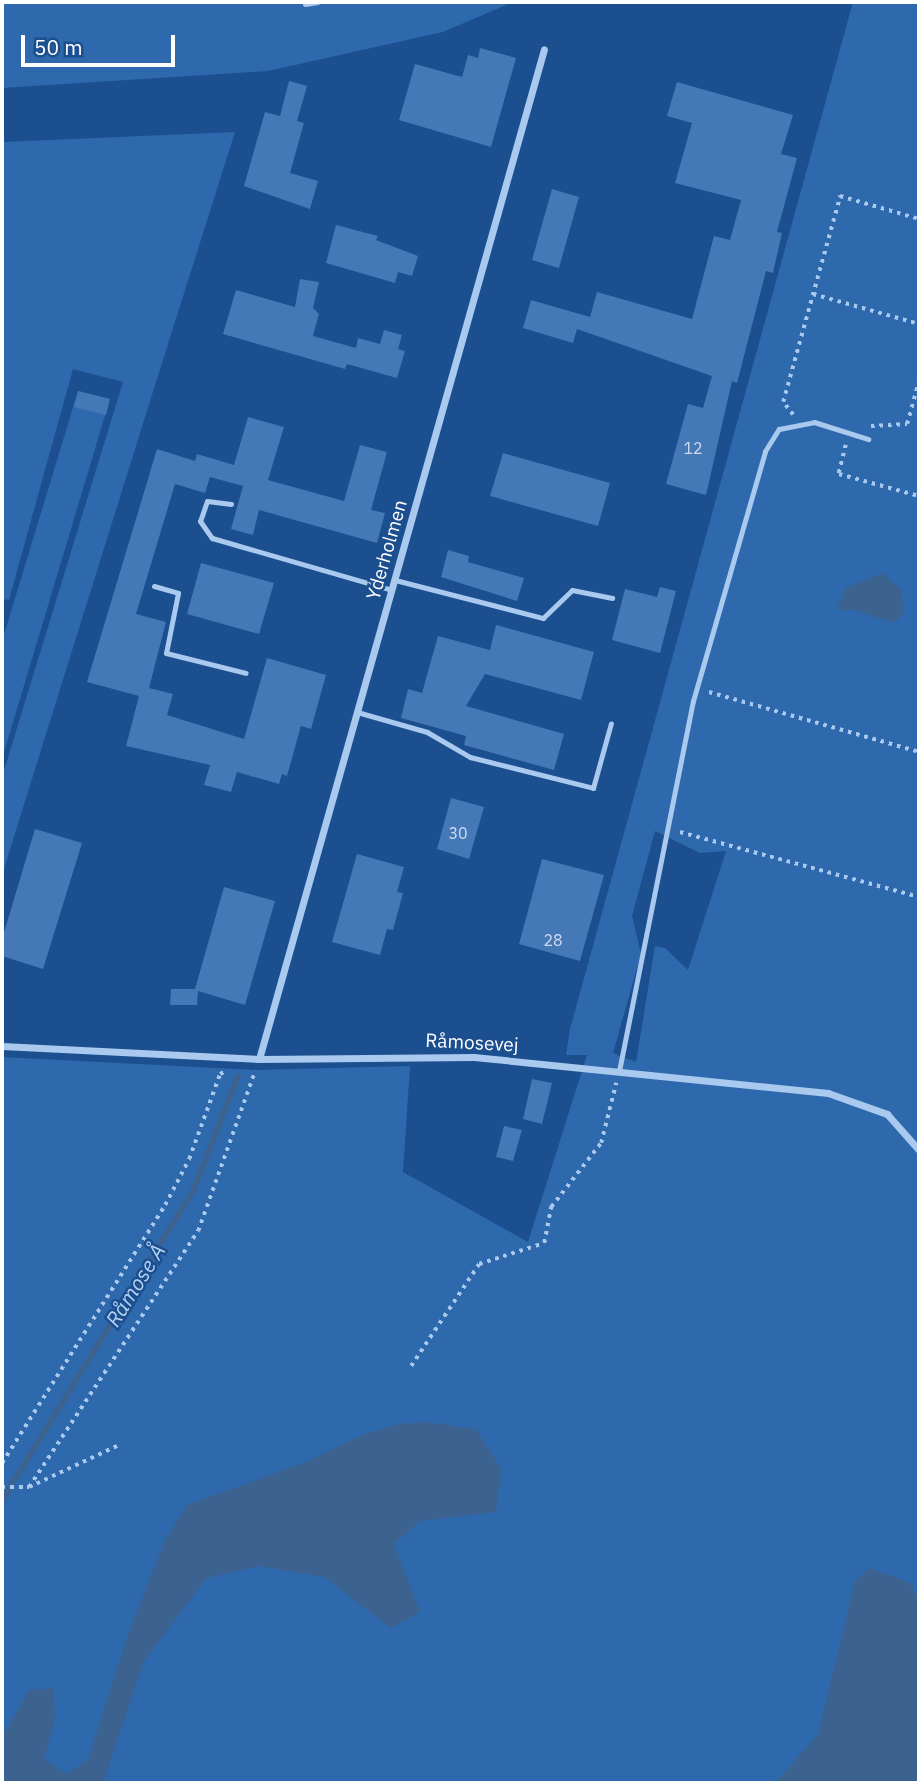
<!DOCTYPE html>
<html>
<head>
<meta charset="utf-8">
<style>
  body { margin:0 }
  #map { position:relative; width:921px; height:1785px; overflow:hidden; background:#1b4f8f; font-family:"IBM Plex Sans",sans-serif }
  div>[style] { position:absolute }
  .green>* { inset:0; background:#2e69ad }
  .water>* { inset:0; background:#3c6290 }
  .stream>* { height:6px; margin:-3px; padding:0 3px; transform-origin:3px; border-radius:3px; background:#3c6290 }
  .building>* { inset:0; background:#4478b7 }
  .path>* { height:3.5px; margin-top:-1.75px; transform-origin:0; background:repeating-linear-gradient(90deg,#a9c9ee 0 3.5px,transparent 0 8.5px) }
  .lane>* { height:5px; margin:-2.5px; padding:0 2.5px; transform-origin:2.5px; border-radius:2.5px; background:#a9c9ee }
  .street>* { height:7px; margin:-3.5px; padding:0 3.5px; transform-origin:3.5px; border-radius:3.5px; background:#a9c9ee }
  span { translate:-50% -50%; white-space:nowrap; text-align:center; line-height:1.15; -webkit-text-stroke:5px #1b4f8f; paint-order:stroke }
  .number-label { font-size:16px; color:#d0dded }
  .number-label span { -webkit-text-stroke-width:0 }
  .street-label { font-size:19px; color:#fff }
  .water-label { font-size:21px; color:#b5d3f5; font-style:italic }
  .frame { position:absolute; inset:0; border:4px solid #fff; pointer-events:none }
  .scale { position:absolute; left:21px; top:35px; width:154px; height:32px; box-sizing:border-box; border:4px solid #fff; border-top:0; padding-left:9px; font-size:21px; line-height:24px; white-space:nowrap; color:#fff; -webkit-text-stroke:5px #1b4f8f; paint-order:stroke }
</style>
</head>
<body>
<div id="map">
  <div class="green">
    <div style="clip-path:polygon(2px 2px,513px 2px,443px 32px,268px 71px,2px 88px)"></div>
    <div style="clip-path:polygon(evenodd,853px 2px,919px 2px,919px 1783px,2px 1783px,2px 1057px,255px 1070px,410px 1066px,403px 1172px,528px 1242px,587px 1055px,566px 1055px,570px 1029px,853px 2px,655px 831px,700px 853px,726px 851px,688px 970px,665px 948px,655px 946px,636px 1062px,613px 1053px,641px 954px,632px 916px,655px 831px)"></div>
    <div style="clip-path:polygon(235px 132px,156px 382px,2px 875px,2px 777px,123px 382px,73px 369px,9px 600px,2px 599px,2px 142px)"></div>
    <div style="clip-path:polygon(78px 391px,110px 399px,2px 759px,2px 641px)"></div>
  </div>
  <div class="water">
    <div style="clip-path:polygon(882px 573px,901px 590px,904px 612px,894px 623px,854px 610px,836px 610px,846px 588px)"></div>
    <div style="clip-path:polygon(427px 1422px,476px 1429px,501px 1469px,496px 1512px,420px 1521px,394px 1544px,420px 1612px,391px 1628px,324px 1577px,259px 1566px,207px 1578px,144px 1661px,103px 1783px,2px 1783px,2px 1737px,29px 1690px,54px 1688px,55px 1719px,44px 1759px,67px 1774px,88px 1759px,128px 1634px,165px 1540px,187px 1505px,308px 1461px,362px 1435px,399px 1424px)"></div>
    <div style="clip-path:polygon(869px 1568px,908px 1582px,919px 1600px,919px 1783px,775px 1783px,818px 1734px,855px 1581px)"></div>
  </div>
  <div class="stream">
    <div style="left:12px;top:1484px;width:347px;rotate:-58.3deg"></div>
    <div style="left:194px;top:1189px;width:121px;rotate:-68.7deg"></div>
    <div style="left:2px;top:1500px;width:11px;rotate:-56deg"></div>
  </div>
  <div class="building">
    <div style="clip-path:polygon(480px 48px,516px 58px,491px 147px,399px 120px,415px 64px,462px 77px,468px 55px,478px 58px)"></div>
    <div style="clip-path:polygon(289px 81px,307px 86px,297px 121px,304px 123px,290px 173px,318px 181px,310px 209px,244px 186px,265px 112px,280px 116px)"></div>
    <div style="clip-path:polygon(677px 82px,793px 115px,781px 154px,797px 158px,777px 232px,782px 233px,773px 273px,766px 271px,737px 383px,732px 381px,706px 495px,666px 484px,688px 404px,703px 408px,712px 376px,577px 329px,573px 343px,523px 328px,531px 300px,590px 317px,597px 292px,692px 319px,714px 236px,730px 240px,741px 200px,675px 183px,692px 123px,667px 116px)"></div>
    <div style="clip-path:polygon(552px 189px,579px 197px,559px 268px,532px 260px)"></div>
    <div style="clip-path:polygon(336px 225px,378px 236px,376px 240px,418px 256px,412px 276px,398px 272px,395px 283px,326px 263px)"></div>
    <div style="clip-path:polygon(300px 279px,319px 282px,313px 308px,319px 314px,313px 336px,356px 348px,358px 338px,380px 344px,384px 330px,402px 335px,398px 349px,405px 351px,397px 378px,347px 364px,345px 369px,223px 334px,236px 290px,295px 307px)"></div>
    <div style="clip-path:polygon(78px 391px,110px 399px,106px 415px,74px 407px)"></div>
    <div style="clip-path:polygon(248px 417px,284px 427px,268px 480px,344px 501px,360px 445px,387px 452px,371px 510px,385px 513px,377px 543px,259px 510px,253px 535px,231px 529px,243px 486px,210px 477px,205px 493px,175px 484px,136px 614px,166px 622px,149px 688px,173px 694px,167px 715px,244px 739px,267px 658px,326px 675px,311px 729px,301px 726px,287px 776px,282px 774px,279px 784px,237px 772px,231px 792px,204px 785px,210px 765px,126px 746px,139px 696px,87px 682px,157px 449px,195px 461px,197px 454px,234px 465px)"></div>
    <div style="clip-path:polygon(503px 453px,610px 483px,598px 526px,490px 496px)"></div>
    <div style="clip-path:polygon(448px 550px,469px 556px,468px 562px,524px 578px,517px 601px,441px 577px)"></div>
    <div style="clip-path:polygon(201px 563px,274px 583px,259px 634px,187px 614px)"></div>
    <div style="clip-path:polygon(660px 587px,676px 591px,660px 653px,612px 640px,625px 589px,657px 597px)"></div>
    <div style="clip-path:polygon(496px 625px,594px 652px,581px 700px,485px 674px,466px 706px,564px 734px,554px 770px,464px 745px,466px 736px,401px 718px,408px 689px,422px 693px,438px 636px,490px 650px)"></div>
    <div style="clip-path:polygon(451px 798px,484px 807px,469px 859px,437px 849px)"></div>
    <div style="clip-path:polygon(35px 829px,82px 843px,43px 969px,2px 956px,2px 939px)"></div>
    <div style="clip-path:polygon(357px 854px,404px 867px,397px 892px,403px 893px,393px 930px,387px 929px,380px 955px,332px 942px)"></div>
    <div style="clip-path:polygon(542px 859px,604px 875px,580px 961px,519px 944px)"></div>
    <div style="clip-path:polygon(224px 887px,275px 901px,245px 1005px,198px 991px,197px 1005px,170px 1005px,171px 989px,195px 989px)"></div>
    <div style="clip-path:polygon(532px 1079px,552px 1083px,542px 1124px,523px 1119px)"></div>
    <div style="clip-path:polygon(504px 1126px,522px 1130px,513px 1161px,496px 1157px)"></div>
  </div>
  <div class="path">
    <div style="left:813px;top:294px;width:110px;rotate:15.8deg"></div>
    <div style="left:793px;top:415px;width:16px;rotate:-128deg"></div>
    <div style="left:783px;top:402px;width:214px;rotate:-74.5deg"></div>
    <div style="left:840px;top:196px;width:82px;rotate:16.2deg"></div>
    <div style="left:871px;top:426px;width:36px;rotate:-3deg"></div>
    <div style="left:907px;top:424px;width:46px;rotate:-74.7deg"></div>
    <div style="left:846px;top:445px;width:30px;rotate:104deg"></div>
    <div style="left:839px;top:474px;width:83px;rotate:15.4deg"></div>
    <div style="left:709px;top:692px;width:218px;rotate:15.9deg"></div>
    <div style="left:680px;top:832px;width:248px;rotate:15.2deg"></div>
    <div style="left:411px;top:1366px;width:123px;rotate:-56.3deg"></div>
    <div style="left:479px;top:1264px;width:68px;rotate:-17.9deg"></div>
    <div style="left:544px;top:1243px;width:37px;rotate:-79deg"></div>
    <div style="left:551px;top:1207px;width:81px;rotate:-52deg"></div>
    <div style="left:601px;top:1143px;width:62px;rotate:-76deg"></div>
    <div style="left:2px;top:1463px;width:305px;rotate:-57.7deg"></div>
    <div style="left:165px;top:1205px;width:52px;rotate:-62.4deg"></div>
    <div style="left:189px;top:1159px;width:90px;rotate:-70deg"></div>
    <div style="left:220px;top:1074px;width:4px;rotate:-27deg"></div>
    <div style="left:2px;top:1487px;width:27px"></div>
    <div style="left:29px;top:1487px;width:99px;rotate:-25deg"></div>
    <div style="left:29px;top:1487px;width:307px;rotate:-56.6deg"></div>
    <div style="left:198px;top:1231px;width:170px;rotate:-70.4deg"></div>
  </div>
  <div class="lane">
    <div style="left:305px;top:4px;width:13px;rotate:-9deg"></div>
    <div style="left:231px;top:504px;width:24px;rotate:-173deg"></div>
    <div style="left:207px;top:501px;width:21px;rotate:109deg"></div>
    <div style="left:200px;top:521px;width:21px;rotate:55deg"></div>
    <div style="left:212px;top:538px;width:187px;rotate:16.1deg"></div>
    <div style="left:395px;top:580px;width:153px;rotate:14.4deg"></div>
    <div style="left:543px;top:618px;width:40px;rotate:-44deg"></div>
    <div style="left:572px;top:590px;width:41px;rotate:11.3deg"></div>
    <div style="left:154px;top:586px;width:25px;rotate:16deg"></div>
    <div style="left:178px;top:593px;width:61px;rotate:101.3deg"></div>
    <div style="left:166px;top:653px;width:82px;rotate:14deg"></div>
    <div style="left:357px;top:712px;width:73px;rotate:15.9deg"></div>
    <div style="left:427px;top:732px;width:50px;rotate:30.2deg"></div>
    <div style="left:470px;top:757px;width:127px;rotate:14.1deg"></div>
    <div style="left:593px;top:788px;width:67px;rotate:-74.5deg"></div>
    <div style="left:619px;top:1071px;width:377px;rotate:-78.7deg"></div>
    <div style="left:693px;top:701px;width:260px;rotate:-73.9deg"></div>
    <div style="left:765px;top:451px;width:26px;rotate:-58deg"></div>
    <div style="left:779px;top:429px;width:36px;rotate:-11deg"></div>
    <div style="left:814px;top:422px;width:57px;rotate:17.5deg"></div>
  </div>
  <div class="street">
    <div style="left:2px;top:1046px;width:257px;rotate:2.9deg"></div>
    <div style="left:259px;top:1059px;width:215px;rotate:-0.5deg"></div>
    <div style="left:474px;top:1057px;width:356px;rotate:5.8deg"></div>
    <div style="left:828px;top:1093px;width:63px;rotate:19.6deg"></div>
    <div style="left:887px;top:1114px;width:48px;rotate:48.4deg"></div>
    <div style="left:259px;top:1059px;width:1049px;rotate:-74.24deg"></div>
  </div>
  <div class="number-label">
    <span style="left:693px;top:448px">12</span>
    <span style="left:458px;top:833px">30</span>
    <span style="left:553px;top:940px">28</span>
  </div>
  <div class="street-label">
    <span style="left:387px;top:550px;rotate:-74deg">Yderholmen</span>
    <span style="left:472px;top:1043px;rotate:3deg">Råmosevej</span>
  </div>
  <div class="water-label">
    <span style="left:135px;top:1285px;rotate:-58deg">Råmose Å</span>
  </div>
  <div class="frame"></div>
  <div class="scale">50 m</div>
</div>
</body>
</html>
